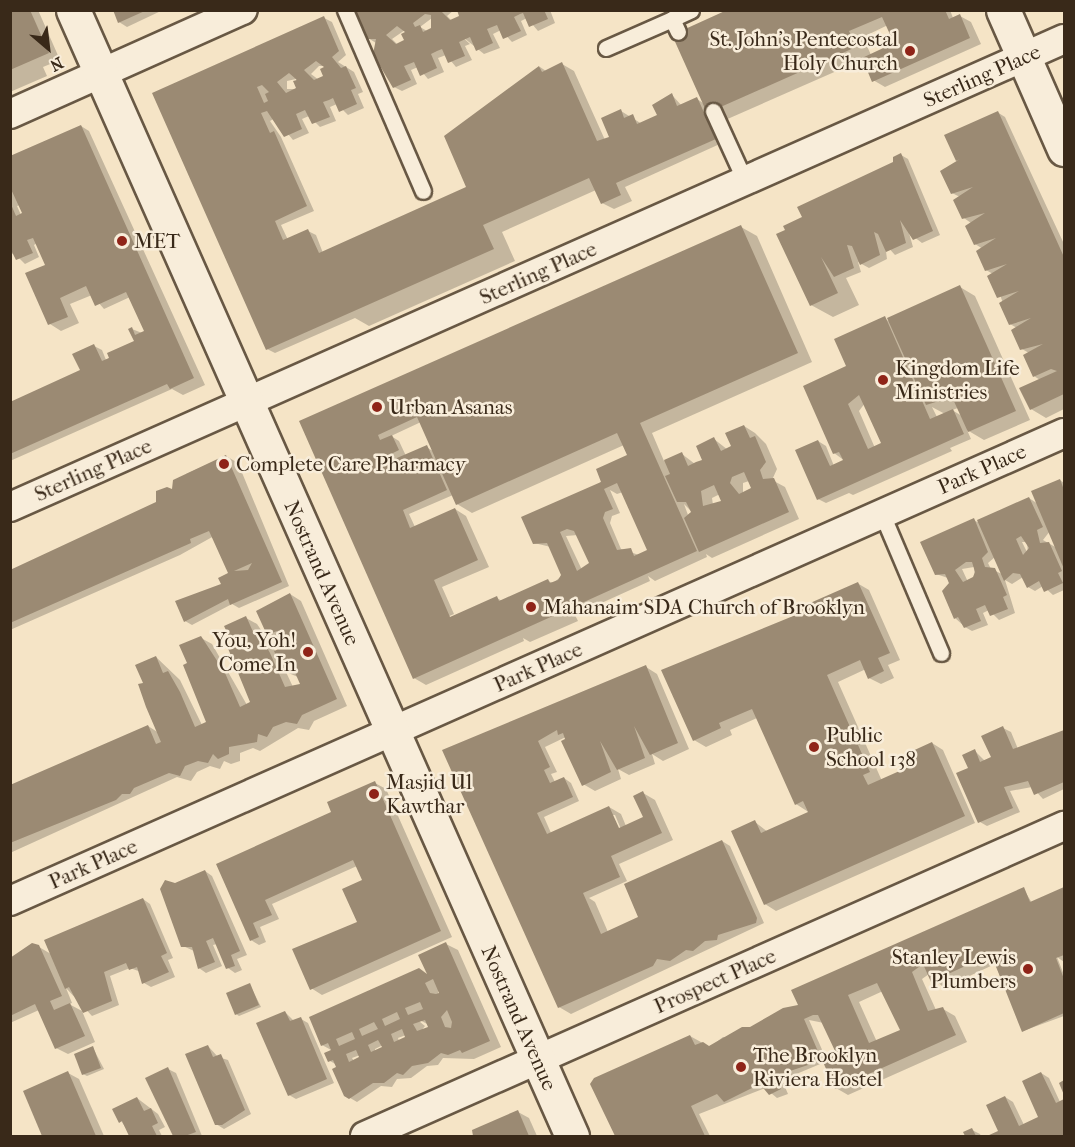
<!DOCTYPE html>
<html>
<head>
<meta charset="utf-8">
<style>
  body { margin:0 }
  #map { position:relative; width:1075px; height:1147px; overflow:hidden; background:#f5e4c6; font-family:"IM FELL French Canon",serif }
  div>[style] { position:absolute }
  .shadow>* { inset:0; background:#0003 }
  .building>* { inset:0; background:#9b8a73 }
  .roads { filter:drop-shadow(2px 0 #685844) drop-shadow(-2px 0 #685844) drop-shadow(0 2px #685844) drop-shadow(0 -2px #685844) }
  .lane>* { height:15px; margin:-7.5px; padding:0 7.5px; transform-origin:7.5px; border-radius:7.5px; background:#f8edda }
  .street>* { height:28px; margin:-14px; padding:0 14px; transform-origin:14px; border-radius:14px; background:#f8edda }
  .secondary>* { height:33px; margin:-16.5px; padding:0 16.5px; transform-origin:16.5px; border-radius:16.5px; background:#f8edda }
  .dots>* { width:16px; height:16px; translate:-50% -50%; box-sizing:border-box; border:3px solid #f8edda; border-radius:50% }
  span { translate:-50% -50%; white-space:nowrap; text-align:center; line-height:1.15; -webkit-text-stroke:5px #f8edda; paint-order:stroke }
  .poi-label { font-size:21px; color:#392919 }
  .right { translate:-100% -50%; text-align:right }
  .left { translate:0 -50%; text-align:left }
  .street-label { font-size:21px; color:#392919 }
  .frame { position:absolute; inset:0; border:12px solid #392919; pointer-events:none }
  .north { position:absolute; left:18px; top:18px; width:60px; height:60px; -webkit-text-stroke:4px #f8edda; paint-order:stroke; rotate:152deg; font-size:16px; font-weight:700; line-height:24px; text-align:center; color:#392919 }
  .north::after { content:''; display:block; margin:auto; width:21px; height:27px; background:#392919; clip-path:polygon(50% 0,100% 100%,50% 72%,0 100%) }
</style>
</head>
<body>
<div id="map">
  <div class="shadow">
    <div style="clip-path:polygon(10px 10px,38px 10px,60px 60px,43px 67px,47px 76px,10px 92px)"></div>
    <div style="clip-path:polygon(114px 10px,163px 10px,127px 27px,119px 22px)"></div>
    <div style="clip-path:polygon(evenodd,356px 10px,454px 10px,447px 16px,452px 21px,461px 17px,460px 10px,550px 10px,555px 23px,538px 31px,527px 18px,521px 21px,527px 35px,512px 42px,501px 30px,493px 34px,500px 48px,484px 54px,459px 34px,470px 44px,465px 46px,472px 60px,456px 67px,446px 55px,438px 58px,444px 72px,428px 79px,418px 67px,411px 70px,417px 84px,402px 91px,394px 87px,376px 43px,368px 38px,356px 10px,432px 18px,433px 29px,427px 31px,420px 27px,432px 18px,356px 10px,405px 30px,405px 41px,398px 45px,392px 39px,405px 30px)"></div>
    <div style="clip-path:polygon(evenodd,730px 10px,950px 10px,953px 18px,960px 16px,971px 22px,981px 44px,885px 87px,873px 80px,864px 59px,723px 121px,722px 143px,625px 187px,632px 201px,614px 209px,602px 203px,596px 190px,502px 232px,515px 261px,369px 326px,355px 318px,275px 353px,267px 349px,154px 94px,324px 18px,332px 22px,346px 55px,338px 62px,354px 72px,363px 92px,358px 94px,364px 108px,348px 115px,337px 104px,330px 107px,336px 121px,320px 127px,309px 116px,302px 119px,309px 133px,293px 140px,275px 118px,270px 121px,281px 137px,314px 211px,281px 225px,288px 240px,308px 231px,316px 235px,323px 253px,466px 189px,540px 67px,546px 71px,562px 64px,574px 71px,605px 140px,611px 137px,621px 111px,642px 124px,659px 116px,672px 95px,682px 106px,697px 99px,703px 103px,730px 10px,888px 25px,897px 44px,871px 55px,863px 37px,888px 25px,730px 10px,319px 66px,324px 66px,325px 77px,319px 80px,311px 74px,319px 66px,730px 10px,296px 79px,297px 89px,287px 89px,287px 81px,296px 79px)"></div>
    <div style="clip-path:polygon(997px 112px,1005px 117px,1064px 244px,1064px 409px,1046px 418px,1031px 409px,1040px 380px,1034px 376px,1029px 353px,1022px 349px,1017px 328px,1010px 324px,993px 274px,986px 270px,983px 249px,975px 244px,971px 223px,964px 218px,960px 197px,952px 193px,957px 160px)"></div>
    <div style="clip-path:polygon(evenodd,81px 126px,89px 131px,205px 385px,183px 395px,172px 389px,10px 461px,10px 403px,82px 371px,94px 346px,102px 350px,106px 360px,136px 342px,132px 329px,147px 335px,130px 297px,104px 309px,92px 295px,70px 304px,79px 323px,61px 331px,50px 324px,47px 265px,37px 243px,34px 245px,39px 257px,25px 264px,14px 253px,10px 255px,10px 158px,81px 126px,20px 205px,24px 214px,21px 215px,17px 206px,20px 205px)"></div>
    <div style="clip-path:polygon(901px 155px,908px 159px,940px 235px,922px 243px,909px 233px,913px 247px,895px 255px,885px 244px,887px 259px,869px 268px,858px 262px,861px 272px,846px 278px,859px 305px,833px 317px,811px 305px,802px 218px,895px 163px)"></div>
    <div style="clip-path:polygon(evenodd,741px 227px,757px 236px,812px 362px,652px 433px,664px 461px,682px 454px,695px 464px,704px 460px,714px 439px,728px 450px,733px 447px,744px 426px,755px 433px,766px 444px,777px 469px,772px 480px,785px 487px,799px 519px,712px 558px,706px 554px,707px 557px,655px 581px,648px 576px,650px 581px,575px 615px,578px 621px,530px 642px,523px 638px,524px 641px,426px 685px,414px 678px,301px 422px,741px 227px,421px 422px,433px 451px,426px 447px,406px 456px,399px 441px,391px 436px,421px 422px,741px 227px,624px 445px,629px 456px,534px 543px,551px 547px,563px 575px,553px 583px,548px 581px,502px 601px,497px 598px,400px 638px,454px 614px,442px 587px,489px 567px,466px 516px,455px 509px,415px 527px,409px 514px,453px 495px,457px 504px,472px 513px,624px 445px,741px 227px,749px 481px,753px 488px,743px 494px,743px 483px,749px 481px,741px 227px,610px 490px,617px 494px,623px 492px,649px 551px,639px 555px,621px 549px,610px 523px,612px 516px,620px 513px,610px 490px,741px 227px,720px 494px,723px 502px,713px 505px,712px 498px,720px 494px,741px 227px,684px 504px,692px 512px,688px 515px,684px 504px,741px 227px,578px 535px,590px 564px,582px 570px,566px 536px,578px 535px)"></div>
    <div style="clip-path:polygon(evenodd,960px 287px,975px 296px,1030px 420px,984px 440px,967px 430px,971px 439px,950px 448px,952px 451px,853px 495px,849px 493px,826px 503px,818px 499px,818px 441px,826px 446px,834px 466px,845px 461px,834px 453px,848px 367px,884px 318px,890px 322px,960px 287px,865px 403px,883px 444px,875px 448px,859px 411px,865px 403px,960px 287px,932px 407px,945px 414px,937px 417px,932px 407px,960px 287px,958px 408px,962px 416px,952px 410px,958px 408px)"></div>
    <div style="clip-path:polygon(226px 456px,238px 463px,289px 586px,239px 608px,232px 604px,192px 625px,185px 621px,234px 575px,214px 536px,180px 555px,10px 630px,10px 571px,157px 503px,188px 478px,186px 474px)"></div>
    <div style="clip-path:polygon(evenodd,1060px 480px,1064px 483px,1064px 590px,1053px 595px,1043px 586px,1035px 591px,1028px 587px,1023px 577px,1012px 584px,1005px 580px,1015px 613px,999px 620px,989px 610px,983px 613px,988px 625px,972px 631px,965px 627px,955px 618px,948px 578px,936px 574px,974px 520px,977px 522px,1029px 498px,1038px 504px,1060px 480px,1050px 531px,1057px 548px,1043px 540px,1050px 531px,1060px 480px,1022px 542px,1027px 542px,1028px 554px,1022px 542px,1060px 480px,995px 557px,1002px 574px,991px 569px,988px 563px,995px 557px,1060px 480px,974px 567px,975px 578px,968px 582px,962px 569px,974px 567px)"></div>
    <div style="clip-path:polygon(857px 583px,869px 590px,900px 660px,888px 665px,894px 678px,881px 684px,869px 678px,866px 669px,838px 682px,882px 781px,915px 766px,932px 743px,943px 750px,975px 823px,776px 911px,765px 904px,755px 822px,768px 832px,810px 813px,796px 804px,757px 718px,730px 730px,732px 735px,706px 747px,694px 740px,805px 613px)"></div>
    <div style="clip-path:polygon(evenodd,290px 594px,301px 601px,347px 706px,314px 721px,309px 730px,298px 728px,260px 751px,253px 748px,240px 753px,240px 761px,231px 764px,224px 761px,220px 769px,210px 766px,197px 772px,191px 781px,177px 777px,10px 853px,10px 787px,148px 726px,159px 733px,145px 683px,156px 657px,180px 680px,202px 725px,208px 723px,189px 664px,201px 638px,212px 644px,247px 705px,252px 703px,234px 644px,246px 618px,257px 624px,276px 652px,286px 648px,282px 640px,269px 634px,258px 611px,290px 594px,286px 672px,298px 677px,302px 685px,293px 687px,286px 672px)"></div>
    <div style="clip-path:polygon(evenodd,646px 667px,657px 674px,689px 749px,663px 761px,652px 754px,655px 764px,629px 775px,618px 769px,621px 779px,595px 791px,583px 784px,570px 735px,545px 747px,557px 772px,551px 774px,555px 782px,564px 778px,571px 783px,579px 801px,544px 817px,551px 833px,609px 807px,621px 814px,626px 826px,645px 818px,643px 793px,655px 800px,673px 840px,619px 864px,627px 881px,589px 898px,595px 902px,608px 932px,640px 918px,722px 841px,730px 846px,764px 923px,571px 1014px,559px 1007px,444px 751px,646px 667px,612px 815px,615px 815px,623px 834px,621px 835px,612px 815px)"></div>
    <div style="clip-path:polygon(1003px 728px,1011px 732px,1018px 749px,1064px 731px,1064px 789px,1043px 799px,1032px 787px,1010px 791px,1020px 812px,987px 826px,980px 822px,970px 768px,975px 751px,985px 761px,993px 758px)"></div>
    <div style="clip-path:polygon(375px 783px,386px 789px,452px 937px,322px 995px,311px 988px,359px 923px,364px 881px,357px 866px,272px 904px,279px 919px,260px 927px,266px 942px,259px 945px,251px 940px,217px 865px,331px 814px)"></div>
    <div style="clip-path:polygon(205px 871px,212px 876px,247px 955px,237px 959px,242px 970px,235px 973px,228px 968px,217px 944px,213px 945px,222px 966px,206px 973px,199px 968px,194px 951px,183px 946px)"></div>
    <div style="clip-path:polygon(evenodd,1023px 888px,1032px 903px,1064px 888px,1064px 962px,1057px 957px,1064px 975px,1064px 1016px,1023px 1031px,995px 964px,944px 988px,929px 974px,922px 979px,936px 1010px,943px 1009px,955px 1016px,967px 1042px,848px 1095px,836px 1088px,825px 1062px,782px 1080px,788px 1094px,777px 1098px,765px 1088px,699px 1114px,710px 1136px,616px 1136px,592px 1084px,690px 1036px,710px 1047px,723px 1037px,730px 1038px,797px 1007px,1023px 888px,883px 991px,902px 1031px,877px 1042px,859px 1002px,883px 991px,1023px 888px,809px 1020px,824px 1023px,837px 1054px,827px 1061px,809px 1020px)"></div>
    <div style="clip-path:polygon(143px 899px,150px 904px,173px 958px,168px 960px,175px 977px,151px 987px,144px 983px,141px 972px,130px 968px,110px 976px,119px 1005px,92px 1016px,66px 988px,72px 1003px,69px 1004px,82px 1011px,95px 1042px,68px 1054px,56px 1048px,39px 1010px,10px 1023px,10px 959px,39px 947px,51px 954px)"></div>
    <div style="clip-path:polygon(evenodd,446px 944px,458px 950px,501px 1047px,474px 1059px,443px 1058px,438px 1065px,427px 1066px,411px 1078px,397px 1079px,392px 1087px,381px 1086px,357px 1102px,345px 1095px,337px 1065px,330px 1061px,333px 1051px,322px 1045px,429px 976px,446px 944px,439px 988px,442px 994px,438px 994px,439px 988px,446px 944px,414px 1017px,429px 1025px,429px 1029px,421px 1031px,425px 1026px,414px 1017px,446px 944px,406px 1035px,407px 1038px,399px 1041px,398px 1038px,406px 1035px,446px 944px,383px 1045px,384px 1048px,375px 1052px,375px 1049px,383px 1045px,446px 944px,360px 1055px,361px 1058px,354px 1061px,352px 1058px,360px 1055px)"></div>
    <div style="clip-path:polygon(250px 985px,261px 1007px,239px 1016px,236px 1014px)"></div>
    <div style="clip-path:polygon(285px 1012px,294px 1021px,301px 1019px,308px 1023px,334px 1083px,296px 1099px,289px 1095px)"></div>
    <div style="clip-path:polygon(208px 1046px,218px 1057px,228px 1060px,251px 1114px,224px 1129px,216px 1124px)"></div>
    <div style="clip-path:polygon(93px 1048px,104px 1069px,87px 1076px,83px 1074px)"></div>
    <div style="clip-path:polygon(168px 1069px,176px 1073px,202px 1136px,174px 1136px,147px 1079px)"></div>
    <div style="clip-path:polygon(68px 1073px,79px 1079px,104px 1136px,46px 1136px,25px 1091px)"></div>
    <div style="clip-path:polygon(1041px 1073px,1049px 1078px,1060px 1102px,1064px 1101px,1064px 1136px,990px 1136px,1000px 1132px,1005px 1097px,1013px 1102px,1024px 1125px,1040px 1118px)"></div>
    <div style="clip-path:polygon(137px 1098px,158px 1114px,165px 1127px,159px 1130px,162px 1136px,131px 1136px,114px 1110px)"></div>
    <div style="clip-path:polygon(518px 1112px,529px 1118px,537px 1136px,474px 1136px,474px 1131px)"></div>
    <div style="clip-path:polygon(972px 1130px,980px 1134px,981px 1136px,967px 1136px,965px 1133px)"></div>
  </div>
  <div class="building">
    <div style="clip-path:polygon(10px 10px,30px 10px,49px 53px,10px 70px)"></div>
    <div style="clip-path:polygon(113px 10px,147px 10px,118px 23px)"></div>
    <div style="clip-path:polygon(evenodd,354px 10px,440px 10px,450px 20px,459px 16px,457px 10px,544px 10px,548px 19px,529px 27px,523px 13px,520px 14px,514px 17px,521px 31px,503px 39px,497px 25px,487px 29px,493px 43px,476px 51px,470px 37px,459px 42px,465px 56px,448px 63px,442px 49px,437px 51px,431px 54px,437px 68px,420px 76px,414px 62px,404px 66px,411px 80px,393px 88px,373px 54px,376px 39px,367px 39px,354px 10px,425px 14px,431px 15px,431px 28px,423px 32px,420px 25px,415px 27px,413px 23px,425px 14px,354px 10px,397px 26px,405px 32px,401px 34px,404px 40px,396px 44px,386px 35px,397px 26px)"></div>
    <div style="clip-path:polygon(727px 10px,945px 10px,949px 19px,960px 14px,970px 38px,872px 82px,862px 58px,894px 43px,882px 17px,849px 31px,856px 47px,707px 113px,672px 35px)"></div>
    <div style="clip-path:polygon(evenodd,324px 16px,339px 51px,332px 57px,341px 68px,346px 66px,356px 88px,351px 90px,357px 104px,339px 112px,333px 98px,329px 100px,323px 102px,330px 117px,312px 124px,305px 110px,296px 114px,302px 129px,284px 137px,267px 111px,261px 113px,270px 133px,274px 131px,307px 206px,275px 221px,283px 240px,308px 229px,319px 253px,466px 187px,444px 136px,539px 66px,542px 72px,562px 62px,597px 141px,609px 137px,601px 118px,621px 109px,624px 118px,633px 114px,637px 124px,657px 115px,652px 105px,672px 93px,677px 106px,697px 97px,716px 139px,616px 183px,621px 195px,601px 204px,589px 178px,483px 225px,494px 249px,266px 350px,152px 93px,324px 16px,316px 61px,324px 67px,320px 69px,323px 76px,314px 80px,304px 70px,316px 61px,324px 16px,289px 73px,297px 80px,293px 81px,296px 88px,286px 93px,277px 82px,289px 73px,324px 16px,262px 85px,269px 92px,265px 94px,268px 101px,264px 103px,257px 87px,262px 85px)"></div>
    <div style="clip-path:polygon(998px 111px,1064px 257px,1064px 394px,1030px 410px,1019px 388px,1057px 371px,1051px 369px,1033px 377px,1023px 355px,1043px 344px,1020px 350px,1011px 330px,1031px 318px,1009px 325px,999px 303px,1019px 291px,997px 298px,987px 276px,1007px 264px,985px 271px,976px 251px,996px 238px,974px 245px,965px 226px,985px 213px,962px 219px,953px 200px,973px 187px,951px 194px,940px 171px,960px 159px,956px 161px,944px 135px)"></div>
    <div style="clip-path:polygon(81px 125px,194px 378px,170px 389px,167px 384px,10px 454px,10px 402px,80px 370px,72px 354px,94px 344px,102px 361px,109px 358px,107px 353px,134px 341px,128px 329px,132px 327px,135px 335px,144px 331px,126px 292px,95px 306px,86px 286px,60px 298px,68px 317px,48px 325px,25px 273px,45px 265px,33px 238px,27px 240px,33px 253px,16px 260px,10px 248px,10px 202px,16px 216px,22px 213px,10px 187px,10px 156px)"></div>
    <div style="clip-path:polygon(901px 153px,933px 231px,913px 240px,900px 220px,906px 243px,886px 252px,878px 234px,874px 232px,880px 255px,860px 265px,852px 246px,847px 245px,854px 268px,834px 277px,821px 257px,838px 293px,810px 306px,776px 234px,785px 230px,783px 226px,802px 217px,797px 207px,893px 162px,893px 157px)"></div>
    <div style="clip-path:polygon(evenodd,741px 225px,798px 353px,640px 423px,697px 551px,413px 679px,299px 421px,741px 225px,417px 417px,456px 505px,617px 433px,627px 455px,596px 469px,601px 482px,521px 517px,533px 544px,547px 543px,561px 575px,558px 580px,550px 583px,548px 579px,499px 601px,497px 596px,450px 617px,434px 580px,478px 560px,455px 508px,410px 528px,403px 510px,447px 490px,427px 445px,390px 461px,387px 456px,399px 450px,392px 435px,380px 440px,378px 435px,417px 417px,741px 225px,617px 483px,647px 550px,634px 556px,631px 548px,617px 550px,603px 518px,605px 512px,613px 509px,604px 489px,617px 483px,741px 225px,567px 529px,574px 531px,589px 563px,577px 571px,560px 532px,567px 529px)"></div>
    <div style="clip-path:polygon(960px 285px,1016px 411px,968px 432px,952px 397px,926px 405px,887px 318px)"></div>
    <div style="clip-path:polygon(evenodd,885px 316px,930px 419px,953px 409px,964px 434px,817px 500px,795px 450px,818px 440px,830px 466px,843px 460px,839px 452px,833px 454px,803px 386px,846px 366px,834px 339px,885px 316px,859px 395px,881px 443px,868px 449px,848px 404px,859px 395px)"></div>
    <div style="clip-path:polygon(evenodd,744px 425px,750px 438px,755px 436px,766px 462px,760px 470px,763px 479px,774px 478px,789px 512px,699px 552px,684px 518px,691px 512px,686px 502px,677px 502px,665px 476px,670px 474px,664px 460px,682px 452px,688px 466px,696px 462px,702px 460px,696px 446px,714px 437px,721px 451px,731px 446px,725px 433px,744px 425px,744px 472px,751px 488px,739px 494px,730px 483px,732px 477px,744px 472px,744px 425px,714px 485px,721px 501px,703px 506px,701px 491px,714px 485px)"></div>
    <div style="clip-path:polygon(evenodd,226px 455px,282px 582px,230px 605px,228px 599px,184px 622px,175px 601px,221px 584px,218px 578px,228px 573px,209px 531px,190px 539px,191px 543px,10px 623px,10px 570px,156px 502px,156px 491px,167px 487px,172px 489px,173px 480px,226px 455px,252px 563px,248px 570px,234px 571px,252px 563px)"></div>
    <div style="clip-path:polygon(1060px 479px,1064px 490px,1064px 569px,1031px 491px)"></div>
    <div style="clip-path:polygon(evenodd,1029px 497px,1043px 527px,1037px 530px,1040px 543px,1049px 542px,1062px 571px,1058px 573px,1063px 583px,1044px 592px,1039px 581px,1027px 588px,1020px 574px,1013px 573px,1004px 581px,977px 520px,1029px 497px,1021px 536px,1029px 548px,1023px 555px,1016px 539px,1021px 536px)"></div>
    <div style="clip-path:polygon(evenodd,974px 518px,988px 552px,982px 558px,985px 567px,995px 568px,1007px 595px,1003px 597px,1008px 609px,990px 616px,985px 605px,976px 609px,981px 621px,964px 628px,958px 617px,954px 619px,942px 591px,949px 583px,945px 574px,935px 575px,920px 542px,974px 518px,966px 562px,972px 562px,975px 572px,973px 577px,963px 582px,955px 570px,966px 562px)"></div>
    <div style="clip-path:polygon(858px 582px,890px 653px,878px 658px,884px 671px,868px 679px,860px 660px,827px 675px,870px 772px,863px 775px,868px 785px,913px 765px,908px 753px,932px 742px,965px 816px,764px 905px,731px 831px,755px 820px,761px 833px,808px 812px,803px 801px,795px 805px,752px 709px,719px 723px,721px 728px,693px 741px,661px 670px,803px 612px,801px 607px)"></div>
    <div style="clip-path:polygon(290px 593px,337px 699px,302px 715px,297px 724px,286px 722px,273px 727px,267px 737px,258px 734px,257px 742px,229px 747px,229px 754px,218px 759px,213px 754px,208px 763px,198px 761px,185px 766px,180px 776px,169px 773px,134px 788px,130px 794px,122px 794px,116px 800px,10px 843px,10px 785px,148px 725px,156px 744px,161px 742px,146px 707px,138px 684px,143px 683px,135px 665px,156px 656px,163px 673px,168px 671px,180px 692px,195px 727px,206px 722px,183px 665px,187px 663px,179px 645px,201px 636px,225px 673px,240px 707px,250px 702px,227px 646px,232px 643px,224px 626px,246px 616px,254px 634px,258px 632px,270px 653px,285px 687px,300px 684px,293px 668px,284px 672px,274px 651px,284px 647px,277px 631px,267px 635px,256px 611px)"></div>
    <div style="clip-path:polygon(646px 665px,678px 743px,650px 755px,634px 726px,645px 758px,617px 770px,600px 741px,611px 772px,582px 786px,561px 741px,565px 739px,563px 733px,558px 735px,557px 730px,538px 741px,550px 767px,544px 770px,550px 783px,564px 777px,573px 797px,537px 813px,547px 834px,609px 806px,619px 828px,643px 817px,633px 796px,643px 791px,662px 833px,611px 856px,620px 877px,583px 893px,601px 934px,638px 917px,624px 884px,722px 840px,757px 918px,756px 923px,718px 935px,717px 940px,705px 941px,693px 951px,686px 950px,670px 961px,657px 959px,653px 966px,558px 1008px,442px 750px)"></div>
    <div style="clip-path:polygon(1003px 726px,1013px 749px,1064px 730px,1064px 782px,1034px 795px,1028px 781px,1004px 787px,1013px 808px,978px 823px,956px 773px,968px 768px,962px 755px,975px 749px,980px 762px,991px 757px,981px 736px)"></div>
    <div style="clip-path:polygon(375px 781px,441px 931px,310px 990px,292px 949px,357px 922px,342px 889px,362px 880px,353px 860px,265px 900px,272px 915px,253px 923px,259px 937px,250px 941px,216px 864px,331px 812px,327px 802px)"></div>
    <div style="clip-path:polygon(205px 870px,240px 951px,231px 955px,235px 966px,226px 969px,213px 938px,206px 941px,215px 962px,198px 969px,192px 947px,181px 947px,160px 889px,165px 880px,175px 883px)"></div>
    <div style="clip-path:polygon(evenodd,1024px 887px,1030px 902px,1064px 887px,1064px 955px,1056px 958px,1064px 979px,1064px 1013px,1022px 1032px,991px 954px,931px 982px,923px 964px,912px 972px,928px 1011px,943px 1007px,956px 1035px,835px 1089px,823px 1062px,836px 1053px,818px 1015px,813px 1015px,804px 1019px,820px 1056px,808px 1065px,775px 1076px,781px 1089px,769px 1095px,760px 1084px,724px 1102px,717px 1094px,691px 1106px,705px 1136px,615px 1136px,590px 1084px,594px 1078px,690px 1035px,695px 1045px,703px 1042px,709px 1046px,742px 1027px,750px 1027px,783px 1008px,798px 1005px,791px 990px,1024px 887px,877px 983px,900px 1030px,869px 1043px,848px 995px,877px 983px)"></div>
    <div style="clip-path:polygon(143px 898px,167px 953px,161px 956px,169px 972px,142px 984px,137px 967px,129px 970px,126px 963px,104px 972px,112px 1001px,83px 1013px,69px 987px,65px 989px,44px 940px)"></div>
    <div style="clip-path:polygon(evenodd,446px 942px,490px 1041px,462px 1053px,460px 1050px,448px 1055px,441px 1053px,428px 1063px,412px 1066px,403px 1075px,397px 1073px,384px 1083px,373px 1083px,349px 1099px,344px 1096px,332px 1069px,336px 1067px,333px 1060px,328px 1062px,324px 1053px,331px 1050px,328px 1043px,321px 1046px,309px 1017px,419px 968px,427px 974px,418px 955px,446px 942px,433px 979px,439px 993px,436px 994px,430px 993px,425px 983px,433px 979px,446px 942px,420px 1002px,423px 1009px,408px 1015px,405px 1008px,420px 1002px,446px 942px,447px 1010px,452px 1022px,451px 1028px,445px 1027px,441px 1017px,447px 1010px,446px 942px,397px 1012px,400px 1019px,385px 1026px,382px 1019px,397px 1012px,446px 942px,425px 1020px,428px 1027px,417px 1031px,413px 1024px,425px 1020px,446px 942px,374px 1022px,378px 1029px,362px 1036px,359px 1029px,374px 1022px,446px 942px,402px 1029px,405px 1037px,394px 1042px,391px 1034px,402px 1029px,446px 942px,352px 1032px,355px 1039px,339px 1046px,336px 1039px,352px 1032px,446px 942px,378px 1040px,382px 1047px,371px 1052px,368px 1045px,378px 1040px,446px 942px,356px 1050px,359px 1057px,349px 1062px,346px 1054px,356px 1050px)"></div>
    <div style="clip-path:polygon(32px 943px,39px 945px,62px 996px,50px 1001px,54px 1010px,70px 1003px,85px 1036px,55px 1049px,35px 1004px,10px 1016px,10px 958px)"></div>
    <div style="clip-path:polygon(250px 983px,259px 1005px,235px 1015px,226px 993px)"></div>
    <div style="clip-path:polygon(285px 1011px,290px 1021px,301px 1017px,327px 1079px,288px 1096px,256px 1023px)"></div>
    <div style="clip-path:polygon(208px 1045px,213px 1057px,221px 1054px,245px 1110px,222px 1125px,215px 1125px,185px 1054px)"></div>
    <div style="clip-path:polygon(93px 1046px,101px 1068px,82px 1075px,74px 1054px)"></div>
    <div style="clip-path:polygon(168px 1067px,196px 1132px,185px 1136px,173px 1136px,145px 1078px)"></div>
    <div style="clip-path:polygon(68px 1071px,96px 1136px,42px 1136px,23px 1091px)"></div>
    <div style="clip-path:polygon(1041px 1072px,1056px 1103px,1064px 1099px,1064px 1136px,987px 1136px,998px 1131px,986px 1105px,1005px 1096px,1019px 1126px,1038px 1117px,1022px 1081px)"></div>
    <div style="clip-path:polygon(1064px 1080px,1064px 1095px,1059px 1083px)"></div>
    <div style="clip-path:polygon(137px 1097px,144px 1111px,151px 1108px,158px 1123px,152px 1126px,157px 1136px,129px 1136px,122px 1121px,119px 1123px,112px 1109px)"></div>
    <div style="clip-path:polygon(518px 1110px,529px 1136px,473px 1136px,472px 1130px)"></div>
    <div style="clip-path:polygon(972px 1128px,976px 1136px,965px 1136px,963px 1132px)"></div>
  </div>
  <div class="roads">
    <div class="lane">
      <div style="left:345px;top:10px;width:197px;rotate:66.7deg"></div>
      <div style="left:672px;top:19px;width:21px;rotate:-25deg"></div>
      <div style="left:606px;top:48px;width:72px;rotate:-23.7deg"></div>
      <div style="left:672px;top:19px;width:14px;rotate:65deg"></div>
      <div style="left:713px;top:111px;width:77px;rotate:65.4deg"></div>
      <div style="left:882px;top:514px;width:151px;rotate:67deg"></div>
    </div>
    <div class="street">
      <div style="left:10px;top:114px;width:255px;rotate:-24.1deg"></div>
      <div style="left:10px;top:507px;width:1153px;rotate:-23.94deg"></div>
      <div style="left:10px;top:901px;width:1153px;rotate:-23.94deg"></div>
      <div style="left:365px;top:1136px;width:765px;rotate:-23.92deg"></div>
    </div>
    <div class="secondary">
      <div style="left:73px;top:10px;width:1232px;rotate:66.1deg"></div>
      <div style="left:1003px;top:10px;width:152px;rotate:66.3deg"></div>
    </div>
  </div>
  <div class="dots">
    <div style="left:910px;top:51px;background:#8f2418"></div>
    <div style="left:122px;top:241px;background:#8f2418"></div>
    <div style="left:883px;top:380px;background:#8f2418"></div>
    <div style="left:377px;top:407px;background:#8f2418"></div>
    <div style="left:224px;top:464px;background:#8f2418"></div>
    <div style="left:531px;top:607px;background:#8f2418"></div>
    <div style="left:308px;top:652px;background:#8f2418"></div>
    <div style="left:814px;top:747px;background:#8f2418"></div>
    <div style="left:374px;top:794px;background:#8f2418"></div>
    <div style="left:1028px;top:969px;background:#8f2418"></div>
    <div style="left:741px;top:1067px;background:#8f2418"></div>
  </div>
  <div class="poi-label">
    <span class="right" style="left:898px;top:51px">St. John's Pentecostal<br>Holy Church</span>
    <span class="left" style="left:134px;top:241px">MET</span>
    <span class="left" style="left:895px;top:380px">Kingdom Life<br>Ministries</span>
    <span class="left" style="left:389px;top:407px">Urban Asanas</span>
    <span class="left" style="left:236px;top:464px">Complete Care Pharmacy</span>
    <span class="left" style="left:543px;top:607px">Mahanaim SDA Church of Brooklyn</span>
    <span class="right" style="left:296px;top:652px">You, Yoh!<br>Come In</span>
    <span class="left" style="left:826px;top:747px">Public<br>School 138</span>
    <span class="left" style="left:386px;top:794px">Masjid Ul<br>Kawthar</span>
    <span class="right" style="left:1016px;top:969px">Stanley Lewis<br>Plumbers</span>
    <span class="left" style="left:753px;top:1067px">The Brooklyn<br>Riviera Hostel</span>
  </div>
  <div class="street-label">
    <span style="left:982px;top:76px;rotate:-24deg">Sterling Place</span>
    <span style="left:538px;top:273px;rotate:-24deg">Sterling Place</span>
    <span style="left:982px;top:469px;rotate:-24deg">Park Place</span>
    <span style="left:93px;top:470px;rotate:-24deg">Sterling Place</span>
    <span style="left:322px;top:573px;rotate:66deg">Nostrand Avenue</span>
    <span style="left:538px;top:667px;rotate:-24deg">Park Place</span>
    <span style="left:93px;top:864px;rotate:-24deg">Park Place</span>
    <span style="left:715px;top:981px;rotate:-24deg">Prospect Place</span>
    <span style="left:519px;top:1018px;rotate:66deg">Nostrand Avenue</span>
  </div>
  <div class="frame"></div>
  <div class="north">N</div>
</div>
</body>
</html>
